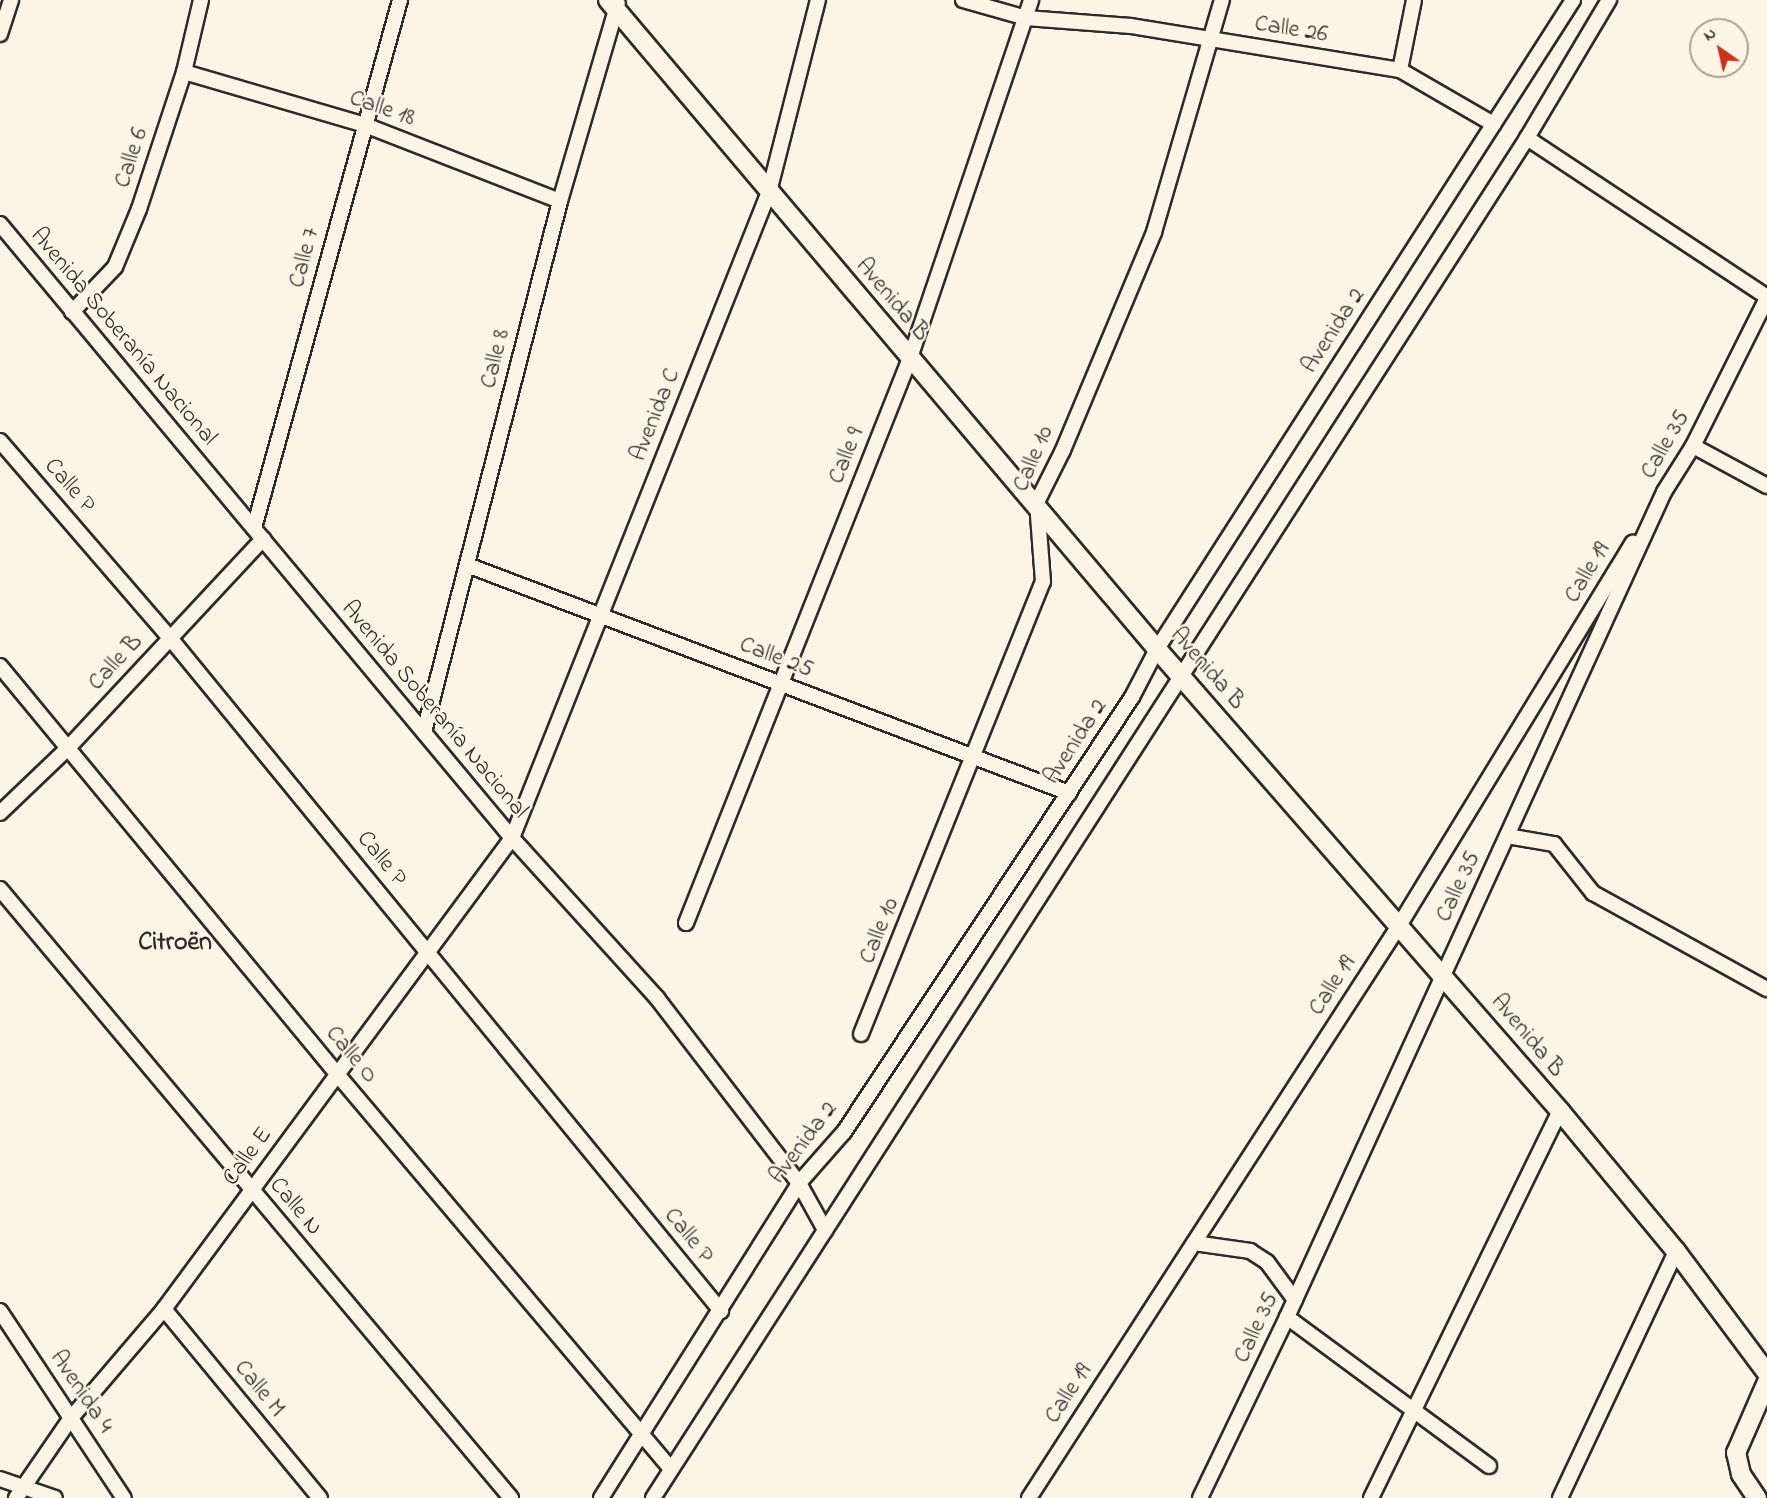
<!DOCTYPE html>
<html>
<head>
<meta charset="utf-8">
<style>
  body { margin:0 }
  #map { position:relative; width:1767px; height:1498px; overflow:hidden; background:#fcf5e5; font-family:"Indie Flower",sans-serif }
  div>[style] { position:absolute }
  .roads { filter:drop-shadow(2px 0 #2b2b2b) drop-shadow(-2px 0 #2b2b2b) drop-shadow(0 2px #2b2b2b) drop-shadow(0 -2px #2b2b2b) }
  .street>* { height:14px; margin:-7px; padding:0 7px; transform-origin:7px; border-radius:7px; background:#fcf5e5 }
  .secondary>* { height:18px; margin:-9px; padding:0 9px; transform-origin:9px; border-radius:9px; background:#fcf5e5 }
  span { translate:-50% -50%; white-space:nowrap; text-align:center; line-height:1.15; -webkit-text-stroke:5px #fcf5e5; paint-order:stroke }
  .street-label { font-size:24px; color:#2b2b2b }
  .neighbourhood-label { font-size:26px; color:#2b2b2b; font-weight:700 }
  .north { position:absolute; left:1689px; top:18px; width:60px; height:60px; box-sizing:border-box; background:#fcf5e5; border:2px solid #a8a49b; border-radius:50%; rotate:326deg; font-size:16px; font-weight:700; line-height:24px; text-align:center; color:#2b2b2b }
  .north::after { content:''; display:block; margin:auto; width:21px; height:27px; background:#c8321e; clip-path:polygon(50% 0,100% 100%,50% 72%,0 100%) }
</style>
</head>
<body>
<div id="map">
  <div class="roads">
    <div class="street">
      <div style="left:963px;top:0;width:66px;rotate:15.9deg"></div>
      <div style="left:1026px;top:18px;width:105px;rotate:4.4deg"></div>
      <div style="left:1131px;top:26px;width:273px;rotate:9.3deg"></div>
      <div style="left:1400px;top:70px;width:108px;rotate:30.1deg"></div>
      <div style="left:0;top:34px;width:36px;rotate:-72deg"></div>
      <div style="left:1400px;top:70px;width:71px;rotate:-78.7deg"></div>
      <div style="left:184px;top:72px;width:189px;rotate:16.3deg"></div>
      <div style="left:365px;top:125px;width:209px;rotate:21.3deg"></div>
      <div style="left:1527px;top:138px;width:288px;rotate:33.5deg"></div>
      <div style="left:0;top:224px;width:799px;rotate:50.18deg"></div>
      <div style="left:512px;top:838px;width:216px;rotate:47.8deg"></div>
      <div style="left:657px;top:998px;width:233px;rotate:52.5deg"></div>
      <div style="left:799px;top:1183px;width:54px;rotate:61deg"></div>
      <div style="left:72px;top:312px;width:62px;rotate:-46.3deg"></div>
      <div style="left:115px;top:267px;width:63px;rotate:-67.5deg"></div>
      <div style="left:139px;top:209px;width:144px;rotate:-71.8deg"></div>
      <div style="left:184px;top:72px;width:74px;rotate:-76.7deg"></div>
      <div style="left:0;top:441px;width:260px;rotate:49.2deg"></div>
      <div style="left:170px;top:638px;width:870px;rotate:50.69deg"></div>
      <div style="left:1693px;top:446px;width:84px;rotate:28.4deg"></div>
      <div style="left:254px;top:528px;width:548px;rotate:-74.54deg"></div>
      <div style="left:467px;top:565px;width:644px;rotate:20.74deg"></div>
      <div style="left:0;top:666px;width:529px;rotate:50.44deg"></div>
      <div style="left:337px;top:1074px;width:517px;rotate:49.78deg"></div>
      <div style="left:424px;top:732px;width:548px;rotate:-75.63deg"></div>
      <div style="left:560px;top:201px;width:206px;rotate:-73.7deg"></div>
      <div style="left:0;top:813px;width:94px;rotate:-43.7deg"></div>
      <div style="left:68px;top:748px;width:286px;rotate:-47deg"></div>
      <div style="left:1507px;top:836px;width:48px;rotate:9.7deg"></div>
      <div style="left:1554px;top:844px;width:63px;rotate:51.5deg"></div>
      <div style="left:1593px;top:893px;width:199px;rotate:28.9deg"></div>
      <div style="left:0;top:889px;width:795px;rotate:50deg"></div>
      <div style="left:686px;top:923px;width:608px;rotate:-68.37deg"></div>
      <div style="left:910px;top:358px;width:378px;rotate:-71.3deg"></div>
      <div style="left:861px;top:1034px;width:487px;rotate:-68.1deg"></div>
      <div style="left:1043px;top:582px;width:80px;rotate:-94.3deg"></div>
      <div style="left:1037px;top:502px;width:58px;rotate:-63.4deg"></div>
      <div style="left:1063px;top:450px;width:236px;rotate:-67.3deg"></div>
      <div style="left:1154px;top:232px;width:242px;rotate:-73.7deg"></div>
      <div style="left:1194px;top:1243px;width:57px;rotate:8.1deg"></div>
      <div style="left:1250px;top:1251px;width:20px;rotate:33deg"></div>
      <div style="left:1267px;top:1262px;width:47px;rotate:53.6deg"></div>
      <div style="left:164px;top:1309px;width:245px;rotate:50.5deg"></div>
      <div style="left:0;top:1311px;width:224px;rotate:56.5deg"></div>
      <div style="left:1287px;top:1317px;width:251px;rotate:36.4deg"></div>
      <div style="left:0;top:1479px;width:58px;rotate:19.1deg"></div>
      <div style="left:16px;top:1498px;width:97px;rotate:-55.5deg"></div>
      <div style="left:71px;top:1418px;width:143px;rotate:-49.5deg"></div>
      <div style="left:164px;top:1309px;width:586px;rotate:-53.54deg"></div>
      <div style="left:512px;top:838px;width:695px;rotate:-68.31deg"></div>
      <div style="left:769px;top:192px;width:198px;rotate:-75.7deg"></div>
      <div style="left:601px;top:1498px;width:372px;rotate:-57.8deg"></div>
      <div style="left:799px;top:1183px;width:68px;rotate:-48.6deg"></div>
      <div style="left:844px;top:1132px;width:522px;rotate:-56.49deg"></div>
      <div style="left:1132px;top:697px;width:54px;rotate:-62.5deg"></div>
      <div style="left:1157px;top:649px;width:771px;rotate:-57.34deg"></div>
      <div style="left:653px;top:1498px;width:1617px;rotate:-57.27deg"></div>
      <div style="left:1527px;top:138px;width:161px;rotate:-59.3deg"></div>
      <div style="left:1029px;top:1498px;width:683px;rotate:-57.12deg"></div>
      <div style="left:1400px;top:924px;width:447px;rotate:-58.6deg"></div>
      <div style="left:1200px;top:1498px;width:201px;rotate:-64.3deg"></div>
      <div style="left:1287px;top:1317px;width:907px;rotate:-65.44deg"></div>
      <div style="left:1664px;top:492px;width:54px;rotate:-57.8deg"></div>
      <div style="left:1693px;top:446px;width:165px;rotate:-63.4deg"></div>
      <div style="left:1371px;top:1498px;width:431px;rotate:-64deg"></div>
      <div style="left:1560px;top:1498px;width:273px;rotate:-64.8deg"></div>
    </div>
    <div class="secondary">
      <div style="left:608px;top:0;width:850px;rotate:49.77deg"></div>
      <div style="left:1157px;top:649px;width:613px;rotate:48.9deg"></div>
      <div style="left:1560px;top:1111px;width:182px;rotate:50.4deg"></div>
      <div style="left:1676px;top:1251px;width:152px;rotate:53.3deg"></div>
      <div style="left:1757px;top:1498px;width:29px;rotate:-124deg"></div>
      <div style="left:1741px;top:1474px;width:22px;rotate:-103deg"></div>
      <div style="left:1736px;top:1453px;width:77px;rotate:-66.4deg"></div>
    </div>
  </div>
  <div class="street-label">
    <span style="left:1291px;top:30px;rotate:9deg">Calle 26</span>
    <span style="left:382px;top:109px;rotate:19deg">Calle 18</span>
    <span style="left:132px;top:158px;rotate:-72deg">Calle 6</span>
    <span style="left:305px;top:258px;rotate:-75deg">Calle 7</span>
    <span style="left:892px;top:300px;rotate:50deg">Avenida B</span>
    <span style="left:1334px;top:331px;rotate:-57deg">Avenida 2</span>
    <span style="left:123px;top:337px;rotate:50deg">Avenida Soberanía Nacional</span>
    <span style="left:496px;top:359px;rotate:-76deg">Calle 8</span>
    <span style="left:656px;top:415px;rotate:-68deg">Avenida C</span>
    <span style="left:1666px;top:445px;rotate:-60deg">Calle 35</span>
    <span style="left:847px;top:456px;rotate:-68deg">Calle 9</span>
    <span style="left:1034px;top:459px;rotate:-67deg">Calle 10</span>
    <span style="left:69px;top:486px;rotate:49deg">Calle P</span>
    <span style="left:1588px;top:573px;rotate:-59deg">Calle 19</span>
    <span style="left:776px;top:658px;rotate:21deg">Calle 25</span>
    <span style="left:116px;top:663px;rotate:-47deg">Calle B</span>
    <span style="left:1207px;top:669px;rotate:49deg">Avenida B</span>
    <span style="left:434px;top:710px;rotate:50deg">Avenida Soberanía Nacional</span>
    <span style="left:1076px;top:742px;rotate:-57deg">Avenida 2</span>
    <span style="left:381px;top:859px;rotate:51deg">Calle P</span>
    <span style="left:1459px;top:887px;rotate:-65deg">Calle 35</span>
    <span style="left:880px;top:931px;rotate:-68deg">Calle 10</span>
    <span style="left:1333px;top:986px;rotate:-57deg">Calle 19</span>
    <span style="left:1527px;top:1036px;rotate:50deg">Avenida B</span>
    <span style="left:351px;top:1055px;rotate:50deg">Calle O</span>
    <span style="left:804px;top:1143px;rotate:-53deg">Avenida 2</span>
    <span style="left:248px;top:1157px;rotate:-54deg">Calle E</span>
    <span style="left:295px;top:1207px;rotate:50deg">Calle N</span>
    <span style="left:688px;top:1236px;rotate:51deg">Calle P</span>
    <span style="left:1257px;top:1328px;rotate:-65deg">Calle 35</span>
    <span style="left:259px;top:1389px;rotate:51deg">Calle M</span>
    <span style="left:81px;top:1392px;rotate:56deg">Avenida 4</span>
    <span style="left:1069px;top:1394px;rotate:-57deg">Calle 19</span>
  </div>
  <div class="neighbourhood-label">
    <span style="left:175px;top:944px">Citroën</span>
  </div>
  <div class="north">N</div>
</div>
</body>
</html>
